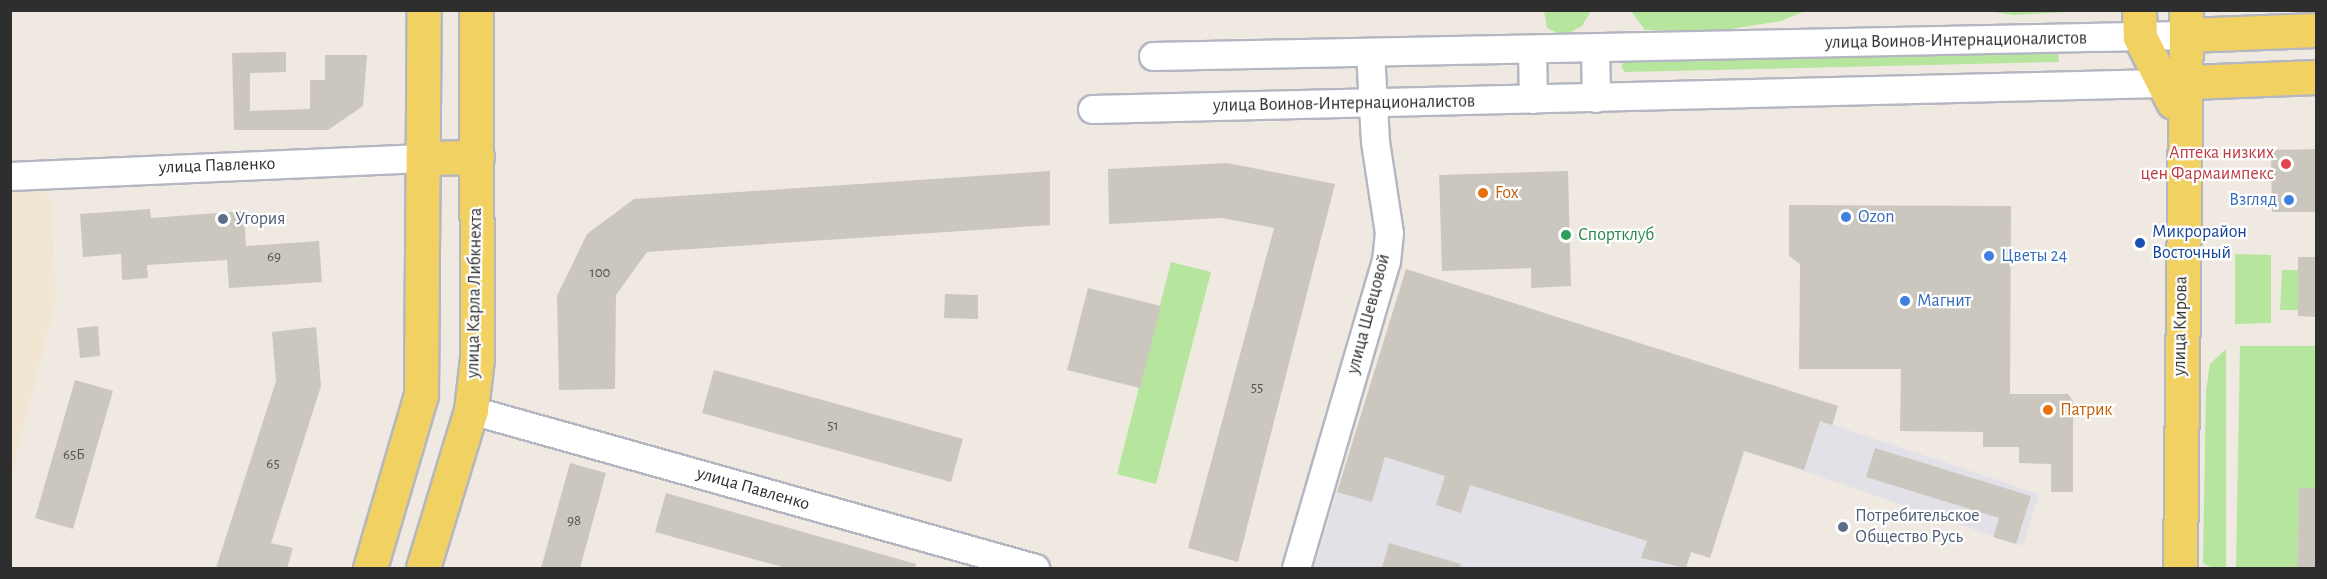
<!DOCTYPE html>
<html>
<head>
<meta charset="utf-8">
<style>
  body { margin:0 }
  #map { position:relative; width:2327px; height:579px; overflow:hidden; background:#efe9e1; font-family:"Alegreya Sans",sans-serif }
  div>[style] { position:absolute }
  .industrial>* { inset:0; background:#e3e1e8 }
  .education>* { inset:0; background:#f0e6d1 }
  .green>* { inset:0; background:#b6e59e }
  .building>* { inset:0; background:#cbc7bf }
  .roads { filter:drop-shadow(2px 0 #b4b7c1) drop-shadow(-2px 0 #b4b7c1) drop-shadow(0 2px #b4b7c1) drop-shadow(0 -2px #b4b7c1) }
  .minor>* { height:27px; margin:-13.5px; padding:0 13.5px; transform-origin:13.5px; border-radius:13.5px; background:#fff }
  .major>* { height:33px; margin:-16.5px; padding:0 16.5px; transform-origin:16.5px; border-radius:16.5px; background:#f2d163 }
  .dots>* { width:16px; height:16px; translate:-50% -50%; box-sizing:border-box; border:3px solid #fff; border-radius:50% }
  span { translate:-50% -50%; white-space:nowrap; text-align:center; line-height:1.15; -webkit-text-stroke:4.5px #fff; paint-order:stroke }
  .number-label { font-size:15px; color:#555452 }
  .number-label span { -webkit-text-stroke-width:0 }
  .street-label { font-size:18px; color:#2e2e2e }
  .health-label { font-size:18px; color:#be3a42 }
  .right { translate:-100% -50%; text-align:right }
  .food-label { font-size:18px; color:#c56008 }
  .left { translate:0 -50%; text-align:left }
  .shop-label { font-size:18px; color:#366cbe }
  .service-label { font-size:18px; color:#4e5e75 }
  .transit-label { font-size:18px; color:#164399 }
  .leisure-label { font-size:18px; color:#27864d }
  .frame { position:absolute; inset:0; border:12px solid #2e2e2e; pointer-events:none }
</style>
</head>
<body>
<div id="map">
  <div class="industrial">
    <div style="clip-path:polygon(1406px 269px,1838px 406px,1833px 425px,2039px 494px,2023px 546px,1745px 451px,1710px 558px,1691px 552px,1686px 568px,1314px 568px)"></div>
  </div>
  <div class="education">
    <div style="clip-path:polygon(11px 188px,42px 189px,53px 207px,55px 305px,11px 476px)"></div>
  </div>
  <div class="green">
    <div style="clip-path:polygon(1544px 11px,1591px 11px,1582px 26px,1563px 36px,1547px 28px)"></div>
    <div style="clip-path:polygon(1631px 11px,1631px 10px,1805px 11px,1781px 21px,1724px 30px,1645px 30px)"></div>
    <div style="clip-path:polygon(1986px 11px,2082px 11px,2014px 15px)"></div>
    <div style="clip-path:polygon(2058px 52px,2059px 62px,1625px 72px,1621px 66px,1625px 61px)"></div>
    <div style="clip-path:polygon(2235px 254px,2271px 255px,2271px 323px,2235px 324px)"></div>
    <div style="clip-path:polygon(1171px 262px,1211px 272px,1156px 484px,1117px 474px)"></div>
    <div style="clip-path:polygon(2282px 270px,2298px 270px,2298px 310px,2280px 310px)"></div>
    <div style="clip-path:polygon(2240px 346px,2316px 346px,2316px 488px,2299px 488px,2297px 568px,2236px 568px)"></div>
    <div style="clip-path:polygon(2226px 349px,2226px 568px,2212px 568px,2203px 563px,2206px 391px,2210px 364px)"></div>
  </div>
  <div class="building">
    <div style="clip-path:polygon(286px 52px,286px 72px,250px 73px,250px 111px,310px 109px,310px 80px,325px 80px,325px 55px,367px 55px,363px 106px,328px 130px,234px 130px,232px 53px)"></div>
    <div style="clip-path:polygon(2316px 149px,2316px 212px,2272px 212px,2271px 150px)"></div>
    <div style="clip-path:polygon(1227px 163px,1335px 184px,1238px 562px,1188px 548px,1274px 228px,1222px 218px,1109px 224px,1108px 169px)"></div>
    <div style="clip-path:polygon(1050px 171px,1050px 225px,647px 252px,616px 295px,615px 389px,559px 390px,557px 296px,587px 234px,634px 199px)"></div>
    <div style="clip-path:polygon(1568px 171px,1571px 286px,1531px 288px,1531px 268px,1442px 271px,1439px 175px)"></div>
    <div style="clip-path:polygon(1789px 205px,2011px 206px,2010px 394px,2068px 394px,2073px 401px,2073px 492px,2051px 492px,2051px 464px,2019px 463px,2019px 447px,1983px 447px,1983px 432px,1900px 431px,1901px 369px,1799px 369px,1800px 264px,1789px 256px)"></div>
    <div style="clip-path:polygon(150px 209px,151px 218px,244px 211px,246px 246px,319px 241px,322px 282px,229px 288px,227px 260px,147px 265px,148px 278px,122px 280px,121px 254px,83px 257px,80px 214px)"></div>
    <div style="clip-path:polygon(2298px 257px,2316px 257px,2316px 317px,2298px 316px)"></div>
    <div style="clip-path:polygon(1406px 269px,1838px 406px,1832px 425px,1820px 421px,1804px 470px,1744px 451px,1710px 558px,1691px 552px,1686px 568px,1641px 558px,1647px 541px,1470px 485px,1461px 513px,1436px 505px,1445px 476px,1385px 457px,1372px 502px,1337px 492px)"></div>
    <div style="clip-path:polygon(1088px 288px,1161px 306px,1140px 388px,1067px 370px)"></div>
    <div style="clip-path:polygon(945px 294px,978px 295px,978px 319px,944px 318px)"></div>
    <div style="clip-path:polygon(98px 326px,100px 356px,80px 358px,77px 328px)"></div>
    <div style="clip-path:polygon(316px 327px,321px 386px,271px 543px,293px 548px,287px 568px,216px 568px,276px 381px,272px 332px)"></div>
    <div style="clip-path:polygon(714px 370px,963px 439px,951px 482px,702px 413px)"></div>
    <div style="clip-path:polygon(75px 380px,113px 391px,73px 529px,35px 518px)"></div>
    <div style="clip-path:polygon(1875px 448px,2031px 496px,2016px 544px,1993px 537px,1999px 518px,1866px 477px)"></div>
    <div style="clip-path:polygon(570px 463px,606px 473px,580px 568px,541px 568px)"></div>
    <div style="clip-path:polygon(2299px 488px,2316px 488px,2316px 568px,2297px 568px)"></div>
    <div style="clip-path:polygon(666px 493px,916px 564px,915px 568px,786px 568px,655px 532px)"></div>
    <div style="clip-path:polygon(1389px 543px,1461px 564px,1460px 568px,1382px 568px)"></div>
  </div>
  <div class="roads">
    <div class="minor">
      <div style="left:1595px;top:48px;width:50px;rotate:88.9deg"></div>
      <div style="left:1532px;top:49px;width:50px;rotate:88.9deg"></div>
      <div style="left:1153px;top:56px;width:1033px;rotate:-1.16deg"></div>
      <div style="left:1092px;top:109px;width:1071px;rotate:-1.39deg"></div>
      <div style="left:10px;top:176px;width:413px;rotate:-2.5deg"></div>
      <div style="left:471px;top:410px;width:586px;rotate:15.65deg"></div>
      <div style="left:1296px;top:568px;width:320px;rotate:-73.7deg"></div>
      <div style="left:1386px;top:261px;width:28px;rotate:-84deg"></div>
      <div style="left:1389px;top:233px;width:93px;rotate:-98.7deg"></div>
      <div style="left:1375px;top:141px;width:89px;rotate:-93.2deg"></div>
    </div>
    <div class="major">
      <div style="left:2139px;top:10px;width:27px;rotate:88deg"></div>
      <div style="left:2140px;top:37px;width:73px;rotate:63.1deg"></div>
      <div style="left:2186px;top:35px;width:130px;rotate:-2.2deg"></div>
      <div style="left:2165px;top:83px;width:151px;rotate:-2.3deg"></div>
      <div style="left:423px;top:158px;width:54px;rotate:-1.1deg"></div>
      <div style="left:370px;top:568px;width:180px;rotate:-73.6deg"></div>
      <div style="left:421px;top:395px;width:385px;rotate:-89.6deg"></div>
      <div style="left:423px;top:568px;width:165px;rotate:-73.1deg"></div>
      <div style="left:471px;top:410px;width:52px;rotate:-83.4deg"></div>
      <div style="left:477px;top:358px;width:348px;rotate:-90.2deg"></div>
      <div style="left:2180px;top:568px;width:558px;rotate:-89.38deg"></div>
    </div>
  </div>
  <div class="dots">
    <div style="left:2286px;top:164px;background:#e0444e"></div>
    <div style="left:1483px;top:193px;background:#e8710a"></div>
    <div style="left:2289px;top:200px;background:#3f7fe0"></div>
    <div style="left:1846px;top:217px;background:#3f7fe0"></div>
    <div style="left:223px;top:219px;background:#5c6f8a"></div>
    <div style="left:1566px;top:235px;background:#2e9e5b"></div>
    <div style="left:2140px;top:243px;background:#1a4fb4"></div>
    <div style="left:1989px;top:256px;background:#3f7fe0"></div>
    <div style="left:1905px;top:301px;background:#3f7fe0"></div>
    <div style="left:2048px;top:410px;background:#e8710a"></div>
    <div style="left:1843px;top:527px;background:#5c6f8a"></div>
  </div>
  <div class="number-label">
    <span style="left:274px;top:257px">69</span>
    <span style="left:600px;top:273px">100</span>
    <span style="left:1257px;top:388px">55</span>
    <span style="left:833px;top:426px">51</span>
    <span style="left:74px;top:455px">65Б</span>
    <span style="left:273px;top:464px">65</span>
    <span style="left:574px;top:521px">98</span>
  </div>
  <div class="street-label">
    <span style="left:1956px;top:41px;rotate:-1deg">улица Воинов-Интернационалистов</span>
    <span style="left:1344px;top:104px;rotate:-1deg">улица Воинов-Интернационалистов</span>
    <span style="left:217px;top:166px;rotate:-2deg">улица Павленко</span>
    <span style="left:475px;top:293px;rotate:-89deg">улица Карла Либкнехта</span>
    <span style="left:1369px;top:314px;rotate:-75deg">улица Шевцовой</span>
    <span style="left:2181px;top:326px;rotate:-89deg">улица Кирова</span>
    <span style="left:753px;top:489px;rotate:16deg">улица Павленко</span>
  </div>
  <div class="health-label">
    <span class="right" style="left:2274px;top:164px">Аптека низких<br>цен Фармаимпекс</span>
  </div>
  <div class="food-label">
    <span class="left" style="left:1495px;top:193px">Fox</span>
    <span class="left" style="left:2060px;top:410px">Патрик</span>
  </div>
  <div class="shop-label">
    <span class="right" style="left:2277px;top:200px">Взгляд</span>
    <span class="left" style="left:1858px;top:217px">Ozon</span>
    <span class="left" style="left:2001px;top:256px">Цветы 24</span>
    <span class="left" style="left:1917px;top:301px">Магнит</span>
  </div>
  <div class="service-label">
    <span class="left" style="left:235px;top:219px">Угория</span>
    <span class="left" style="left:1855px;top:527px">Потребительское<br>Общество Русь</span>
  </div>
  <div class="transit-label">
    <span class="left" style="left:2152px;top:243px">Микрорайон<br>Восточный</span>
  </div>
  <div class="leisure-label">
    <span class="left" style="left:1578px;top:235px">Спортклуб</span>
  </div>
  <div class="frame"></div>
</div>
</body>
</html>
